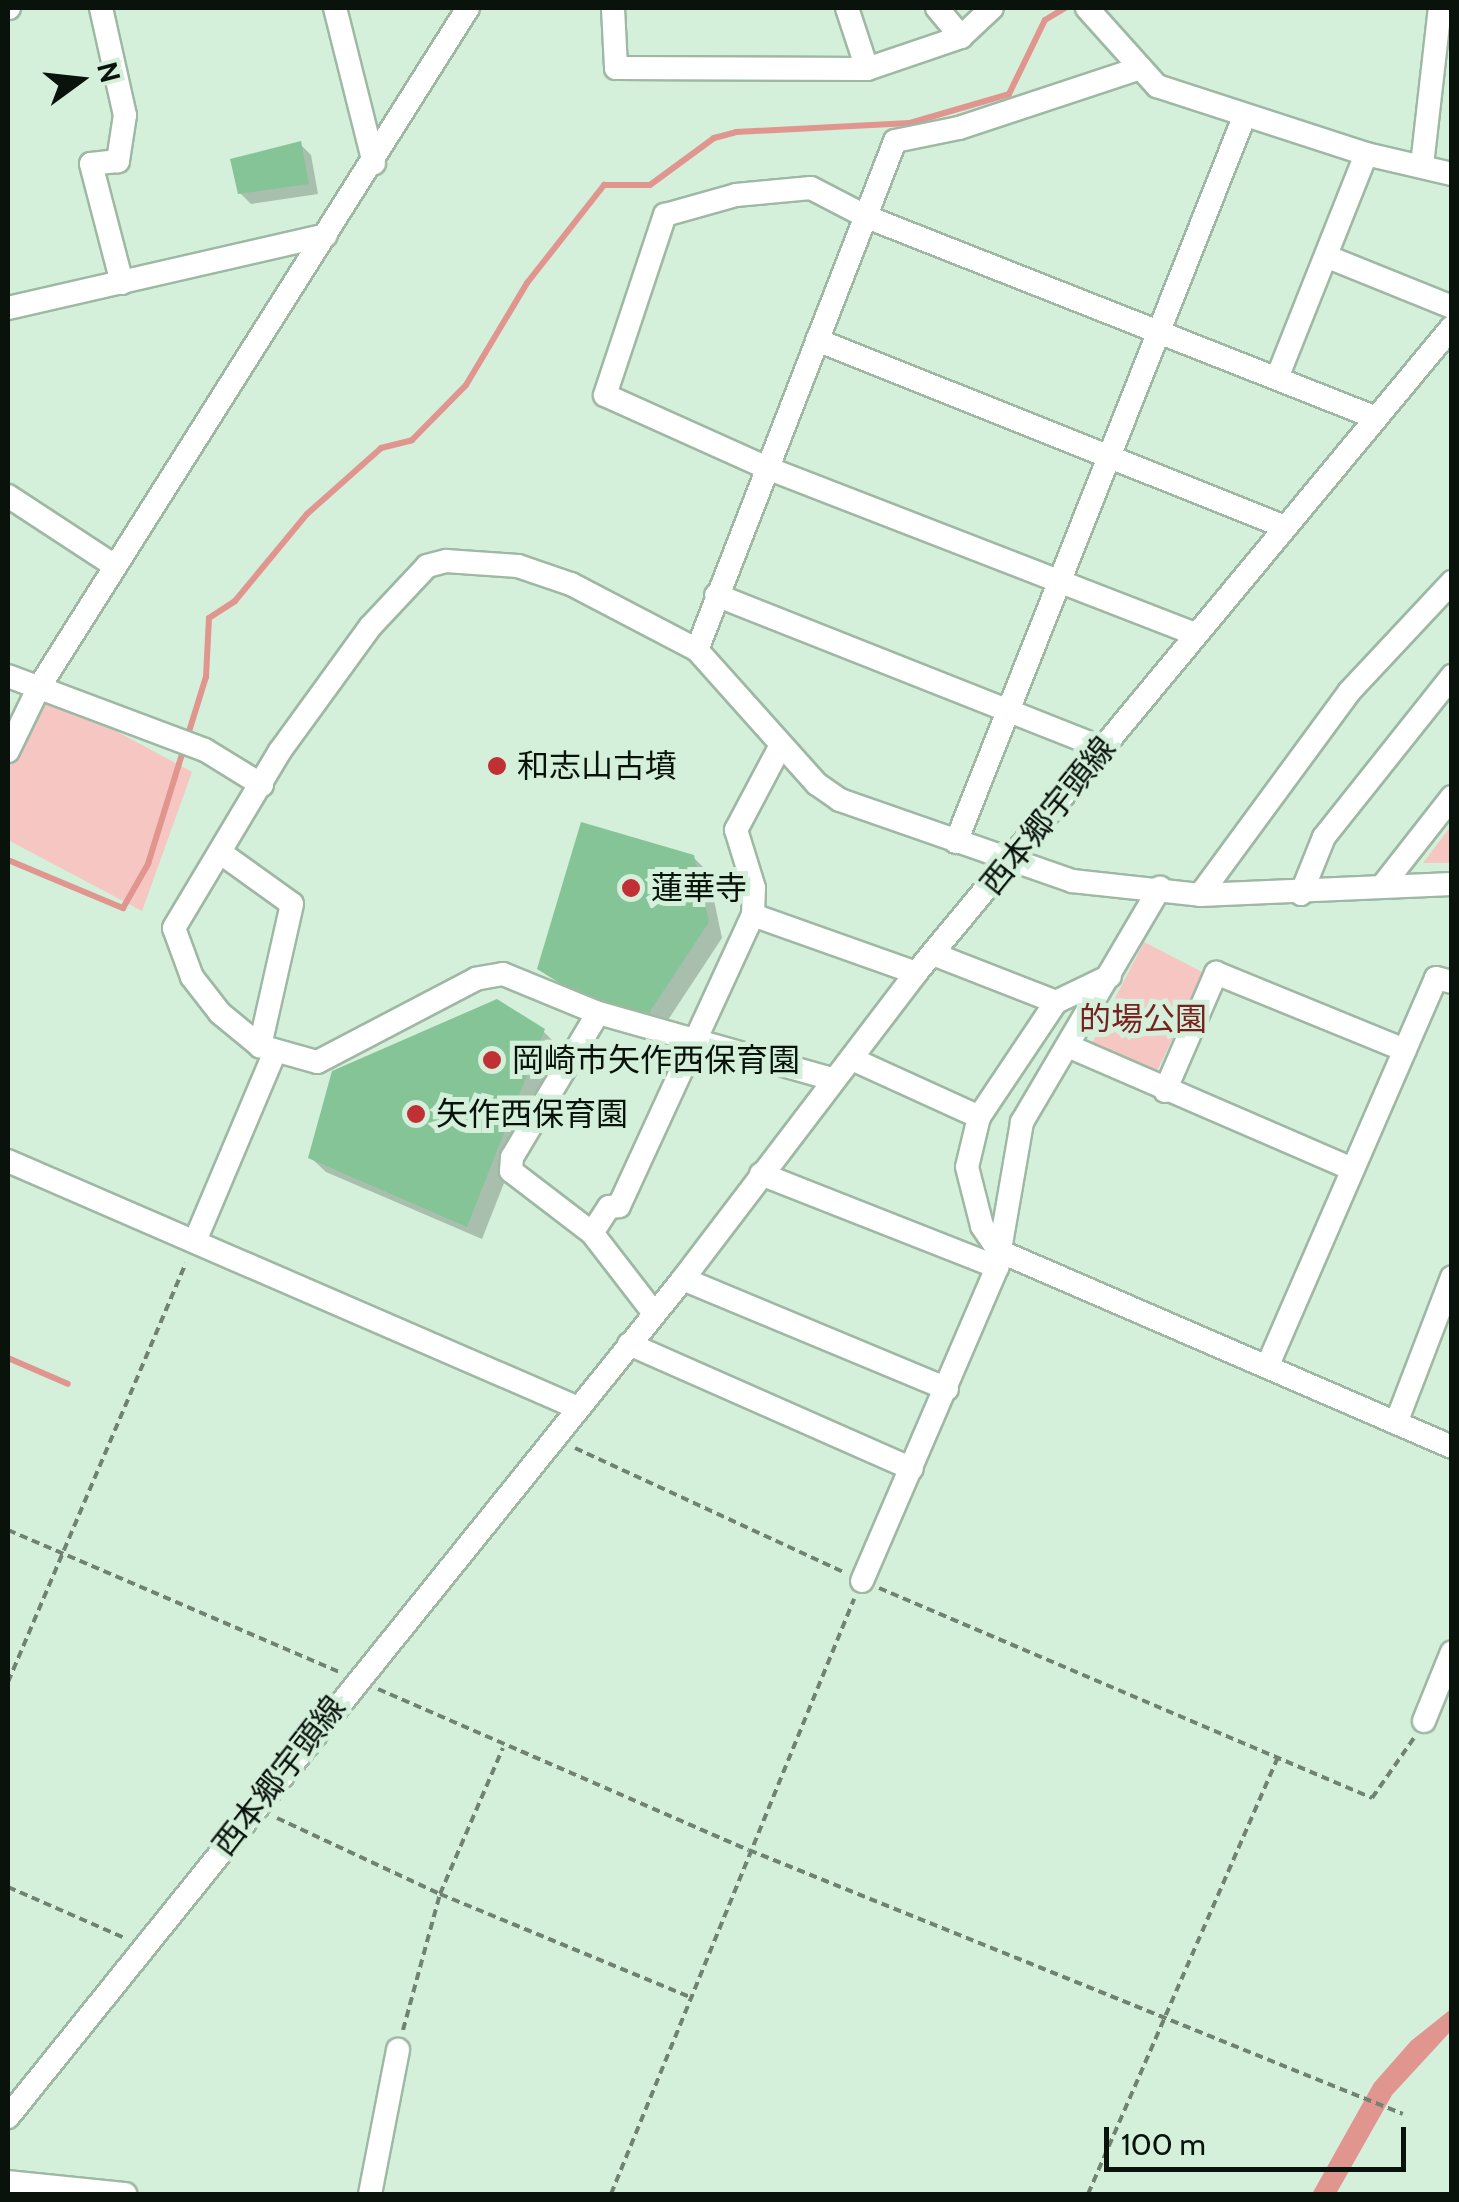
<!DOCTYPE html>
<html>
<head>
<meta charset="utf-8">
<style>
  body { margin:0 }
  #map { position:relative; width:1459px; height:2202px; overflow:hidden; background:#d4efda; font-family:Cabin,"Noto Sans JP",sans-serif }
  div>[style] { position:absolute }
  .green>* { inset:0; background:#f5c6c2 }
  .water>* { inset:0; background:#e1958f }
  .shadow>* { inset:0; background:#0003 }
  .stream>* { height:6px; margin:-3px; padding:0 3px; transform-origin:3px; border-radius:3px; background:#e1958f }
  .building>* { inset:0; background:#85c497 }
  .path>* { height:4px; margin-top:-2px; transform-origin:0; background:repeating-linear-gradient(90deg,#708274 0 8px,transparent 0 13px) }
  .roads { filter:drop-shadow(2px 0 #9eb8a4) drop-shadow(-2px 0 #9eb8a4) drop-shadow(0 2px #9eb8a4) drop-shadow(0 -2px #9eb8a4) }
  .street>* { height:22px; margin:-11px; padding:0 11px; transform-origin:11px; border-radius:11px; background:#fff }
  .dots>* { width:28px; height:28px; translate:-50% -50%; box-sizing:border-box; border:5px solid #d4efda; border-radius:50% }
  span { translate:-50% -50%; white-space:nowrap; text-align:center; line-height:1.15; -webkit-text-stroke:10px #d4efda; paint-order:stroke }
  .poi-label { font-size:32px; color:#09130c }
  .left { translate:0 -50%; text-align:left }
  .street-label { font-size:32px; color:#09130c }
  .park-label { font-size:32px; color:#792121 }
  .frame { position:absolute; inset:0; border:10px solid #09130c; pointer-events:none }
  .north { position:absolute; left:30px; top:30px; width:100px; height:100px; -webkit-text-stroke:8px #d4efda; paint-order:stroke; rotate:75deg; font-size:28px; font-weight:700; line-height:40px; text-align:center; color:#09130c }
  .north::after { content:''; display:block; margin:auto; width:35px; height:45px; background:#09130c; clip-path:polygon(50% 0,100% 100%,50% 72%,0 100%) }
  .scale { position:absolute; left:1104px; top:2127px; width:302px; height:45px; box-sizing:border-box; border:5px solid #09130c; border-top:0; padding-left:12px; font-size:30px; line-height:35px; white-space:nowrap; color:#09130c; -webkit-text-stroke:8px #d4efda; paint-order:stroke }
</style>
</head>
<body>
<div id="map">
  <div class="green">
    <div style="clip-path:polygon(38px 689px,192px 772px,142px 911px,8px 840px,8px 758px)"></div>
    <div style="clip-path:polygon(1451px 826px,1451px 863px,1423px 863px)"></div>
    <div style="clip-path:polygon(1144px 942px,1204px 973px,1157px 1071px,1092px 1043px)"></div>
  </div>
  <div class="water">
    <div style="clip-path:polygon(1451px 2009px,1451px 2031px,1392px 2095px,1336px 2194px,1312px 2194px,1374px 2083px,1411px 2041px)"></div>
  </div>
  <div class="shadow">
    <div style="clip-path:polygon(300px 144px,311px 155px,318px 194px,251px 204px,240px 193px)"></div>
    <div style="clip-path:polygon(693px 857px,708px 872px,722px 938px,664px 1026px,599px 1011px,540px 968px)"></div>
    <div style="clip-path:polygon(543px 1031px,558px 1046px,482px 1239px,326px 1172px,311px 1158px)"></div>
  </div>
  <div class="stream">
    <div style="left:8px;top:860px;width:125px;rotate:22.7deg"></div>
    <div style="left:123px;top:908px;width:51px;rotate:-60.4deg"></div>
    <div style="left:148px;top:864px;width:196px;rotate:-72.8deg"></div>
    <div style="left:206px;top:677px;width:59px;rotate:-87.1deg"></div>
    <div style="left:209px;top:618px;width:31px;rotate:-33deg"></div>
    <div style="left:235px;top:601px;width:113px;rotate:-50.4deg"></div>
    <div style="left:307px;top:514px;width:99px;rotate:-41.7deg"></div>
    <div style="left:381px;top:448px;width:32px;rotate:-14deg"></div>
    <div style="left:412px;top:440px;width:77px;rotate:-45.5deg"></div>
    <div style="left:466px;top:385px;width:119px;rotate:-59.1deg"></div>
    <div style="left:527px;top:283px;width:125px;rotate:-51.8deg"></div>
    <div style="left:604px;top:185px;width:46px"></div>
    <div style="left:650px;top:185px;width:79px;rotate:-36.3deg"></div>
    <div style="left:714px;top:138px;width:23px;rotate:-15deg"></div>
    <div style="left:736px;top:132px;width:174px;rotate:-3deg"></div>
    <div style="left:910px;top:123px;width:103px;rotate:-16.3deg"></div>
    <div style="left:1009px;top:94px;width:82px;rotate:-64.1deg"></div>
    <div style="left:1045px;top:20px;width:23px;rotate:-31deg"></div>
    <div style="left:8px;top:1358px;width:65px;rotate:23.4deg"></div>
  </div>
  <div class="building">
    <div style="clip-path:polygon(301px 141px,309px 184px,238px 194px,230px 159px)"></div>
    <div style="clip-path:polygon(581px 822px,694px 855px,709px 922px,649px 1013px,582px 997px,537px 969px)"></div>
    <div style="clip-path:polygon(497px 999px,545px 1029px,467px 1227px,308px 1158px,332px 1071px)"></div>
  </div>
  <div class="path">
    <div style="left:1452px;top:845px;width:2px;rotate:90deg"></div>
    <div style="left:575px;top:1448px;width:295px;rotate:24.8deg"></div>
    <div style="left:8px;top:1530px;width:363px;rotate:23.2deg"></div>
    <div style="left:879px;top:1588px;width:536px;rotate:23.07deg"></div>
    <div style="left:1372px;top:1798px;width:73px;rotate:-55deg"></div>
    <div style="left:8px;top:1682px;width:455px;rotate:-67deg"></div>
    <div style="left:378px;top:1689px;width:404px;rotate:23.5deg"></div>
    <div style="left:749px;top:1850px;width:705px;rotate:21.98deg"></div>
    <div style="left:277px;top:1818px;width:180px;rotate:25deg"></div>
    <div style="left:440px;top:1894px;width:270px;rotate:22.4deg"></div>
    <div style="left:8px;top:1887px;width:128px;rotate:23.6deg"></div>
    <div style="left:403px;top:2030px;width:141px;rotate:-74.8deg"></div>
    <div style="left:440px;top:1894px;width:159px;rotate:-66.7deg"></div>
    <div style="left:611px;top:2194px;width:643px;rotate:-67.78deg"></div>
    <div style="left:1088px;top:2194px;width:479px;rotate:-66.5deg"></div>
  </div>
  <div class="roads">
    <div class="street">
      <div style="left:8px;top:8px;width:1px"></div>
      <div style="left:101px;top:8px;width:110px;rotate:77.4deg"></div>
      <div style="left:125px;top:115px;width:47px;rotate:98.7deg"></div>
      <div style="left:118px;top:161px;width:27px;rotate:174deg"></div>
      <div style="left:91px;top:164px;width:123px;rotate:75.4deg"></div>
      <div style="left:335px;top:8px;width:160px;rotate:75.9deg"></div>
      <div style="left:613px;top:8px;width:60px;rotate:87.1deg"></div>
      <div style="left:616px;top:68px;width:251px;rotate:0.2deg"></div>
      <div style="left:867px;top:69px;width:99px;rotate:-18.8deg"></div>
      <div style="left:961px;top:37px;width:42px;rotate:-43.1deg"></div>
      <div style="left:847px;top:8px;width:64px;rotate:71.8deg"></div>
      <div style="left:937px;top:8px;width:38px;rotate:50deg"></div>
      <div style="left:1087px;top:8px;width:105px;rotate:48.1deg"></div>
      <div style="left:1157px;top:86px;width:220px;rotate:18deg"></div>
      <div style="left:1366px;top:154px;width:88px;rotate:13.1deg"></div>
      <div style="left:1422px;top:165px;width:158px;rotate:-83.5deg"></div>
      <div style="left:1328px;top:257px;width:134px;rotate:22deg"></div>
      <div style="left:8px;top:308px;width:326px;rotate:-12.9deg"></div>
      <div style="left:817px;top:340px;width:504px;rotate:21.78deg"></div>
      <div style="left:1277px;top:378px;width:241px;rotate:-68.3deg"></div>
      <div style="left:8px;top:496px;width:128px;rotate:33.2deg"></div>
      <div style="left:716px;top:595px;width:416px;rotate:21.6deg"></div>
      <div style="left:1195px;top:634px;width:461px;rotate:-158.8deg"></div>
      <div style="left:765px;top:467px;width:175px;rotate:-155.8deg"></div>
      <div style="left:605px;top:395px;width:190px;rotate:-71.6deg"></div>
      <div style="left:665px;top:215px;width:74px;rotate:-15.7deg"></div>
      <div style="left:736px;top:195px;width:75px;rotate:-5.3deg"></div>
      <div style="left:811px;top:188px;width:63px;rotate:27.4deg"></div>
      <div style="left:867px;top:217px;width:545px;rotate:21.53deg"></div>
      <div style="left:697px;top:650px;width:546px;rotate:-68.74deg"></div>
      <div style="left:895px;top:141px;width:65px;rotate:-11.5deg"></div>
      <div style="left:959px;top:128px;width:191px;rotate:-18.3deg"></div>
      <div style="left:8px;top:676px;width:210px;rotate:20.6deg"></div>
      <div style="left:205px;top:750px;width:67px;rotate:31.6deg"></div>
      <div style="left:8px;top:751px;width:69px;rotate:-64.2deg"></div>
      <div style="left:38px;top:689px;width:805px;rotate:-57.73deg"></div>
      <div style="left:956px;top:842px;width:780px;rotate:-68.33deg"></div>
      <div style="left:221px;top:853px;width:87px;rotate:35.7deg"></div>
      <div style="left:292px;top:904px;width:146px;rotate:102.7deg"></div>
      <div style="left:1383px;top:885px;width:112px;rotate:-51.9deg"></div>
      <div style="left:1301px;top:894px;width:61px;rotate:-68deg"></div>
      <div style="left:1324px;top:837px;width:206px;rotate:-51.5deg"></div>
      <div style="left:1200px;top:895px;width:252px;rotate:-53.7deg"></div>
      <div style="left:1349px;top:692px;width:151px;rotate:-46.9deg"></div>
      <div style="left:753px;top:915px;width:27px;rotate:-88deg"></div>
      <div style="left:754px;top:888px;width:61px;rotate:-107.2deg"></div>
      <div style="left:736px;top:830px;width:96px;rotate:-62.1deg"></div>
      <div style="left:933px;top:954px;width:132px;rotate:21.3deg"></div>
      <div style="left:1056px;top:1002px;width:60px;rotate:-25.7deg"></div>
      <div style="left:598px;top:1013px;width:168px;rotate:120.8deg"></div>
      <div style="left:512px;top:1157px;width:14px;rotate:94deg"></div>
      <div style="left:511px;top:1171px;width:102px;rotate:37.4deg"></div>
      <div style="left:592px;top:1233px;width:100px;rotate:52.3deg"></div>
      <div style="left:1068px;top:1046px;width:309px;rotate:23.4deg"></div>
      <div style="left:852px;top:1059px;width:140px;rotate:24.5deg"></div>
      <div style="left:979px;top:1117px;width:51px;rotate:103.5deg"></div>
      <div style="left:967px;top:1167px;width:61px;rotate:75.7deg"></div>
      <div style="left:982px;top:1226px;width:30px;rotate:56deg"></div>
      <div style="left:999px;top:1251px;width:494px;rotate:23.4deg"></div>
      <div style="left:832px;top:1079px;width:243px;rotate:-164.2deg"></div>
      <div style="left:598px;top:1013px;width:103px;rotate:-157.7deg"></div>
      <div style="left:503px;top:974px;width:27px;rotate:170deg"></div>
      <div style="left:476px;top:979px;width:179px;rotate:152.4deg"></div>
      <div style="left:317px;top:1062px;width:59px;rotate:-164.3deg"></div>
      <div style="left:260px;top:1046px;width:52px;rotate:-140.5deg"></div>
      <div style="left:220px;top:1013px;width:46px;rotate:-127.9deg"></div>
      <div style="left:192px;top:977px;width:52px;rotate:-110.2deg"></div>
      <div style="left:174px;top:928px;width:206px;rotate:-59.1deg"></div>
      <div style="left:280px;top:751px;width:153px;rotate:-54deg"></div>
      <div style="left:370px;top:627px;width:83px;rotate:-46.9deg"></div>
      <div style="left:427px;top:566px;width:20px;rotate:-15deg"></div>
      <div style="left:446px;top:561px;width:72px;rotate:4deg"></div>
      <div style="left:518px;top:566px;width:56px;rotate:18.8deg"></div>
      <div style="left:571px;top:584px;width:142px;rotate:27.6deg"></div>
      <div style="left:697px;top:650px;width:180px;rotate:48.2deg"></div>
      <div style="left:817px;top:784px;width:28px;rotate:35deg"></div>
      <div style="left:840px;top:800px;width:246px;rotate:19.2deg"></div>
      <div style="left:1072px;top:881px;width:129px;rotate:6.2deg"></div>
      <div style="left:1200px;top:895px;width:252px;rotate:-2.5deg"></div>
      <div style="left:1165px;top:1091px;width:129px;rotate:-66.6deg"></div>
      <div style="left:1216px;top:973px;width:204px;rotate:22.2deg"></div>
      <div style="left:979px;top:1117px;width:138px;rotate:-56.2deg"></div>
      <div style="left:8px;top:1161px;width:619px;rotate:23.42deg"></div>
      <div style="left:761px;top:1174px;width:254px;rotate:21.5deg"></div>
      <div style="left:592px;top:1233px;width:31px;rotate:-57deg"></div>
      <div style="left:609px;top:1207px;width:10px;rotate:-6deg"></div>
      <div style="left:619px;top:1206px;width:320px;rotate:-65.3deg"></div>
      <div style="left:753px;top:915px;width:173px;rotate:19.6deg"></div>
      <div style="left:195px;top:1241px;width:205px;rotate:-67.1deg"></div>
      <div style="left:683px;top:1279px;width:286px;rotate:22.6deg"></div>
      <div style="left:629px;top:1344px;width:309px;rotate:23.8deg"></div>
      <div style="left:1267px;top:1367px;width:424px;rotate:-66.5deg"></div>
      <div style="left:1436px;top:978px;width:16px;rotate:14deg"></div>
      <div style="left:1396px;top:1423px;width:156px;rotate:-69deg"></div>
      <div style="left:862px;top:1581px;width:342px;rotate:-66.7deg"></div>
      <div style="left:997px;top:1267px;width:147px;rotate:-80.2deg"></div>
      <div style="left:1022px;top:1122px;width:272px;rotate:-59.5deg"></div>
      <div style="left:1424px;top:1721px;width:74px;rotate:-67.9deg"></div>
      <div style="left:8px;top:2117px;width:1076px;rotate:-51.15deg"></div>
      <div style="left:683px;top:1279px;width:385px;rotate:-52.7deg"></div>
      <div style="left:916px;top:973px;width:839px;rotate:-50.32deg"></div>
      <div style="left:8px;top:2182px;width:118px;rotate:5.9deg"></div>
      <div style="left:370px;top:2194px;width:147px;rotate:-79deg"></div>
    </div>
  </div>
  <div class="dots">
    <div style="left:497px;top:766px;background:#c03034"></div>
    <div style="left:631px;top:888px;background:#c03034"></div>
    <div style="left:492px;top:1060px;background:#c03034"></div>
    <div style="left:416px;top:1114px;background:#c03034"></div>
  </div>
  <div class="poi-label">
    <span class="left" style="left:517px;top:766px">和志山古墳</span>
    <span class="left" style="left:651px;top:888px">蓮華寺</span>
    <span class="left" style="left:512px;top:1060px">岡崎市矢作西保育園</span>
    <span class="left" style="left:436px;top:1114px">矢作西保育園</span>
  </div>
  <div class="street-label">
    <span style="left:1048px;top:816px;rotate:-51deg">西本郷宇頭線</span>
    <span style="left:279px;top:1776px;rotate:-52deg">西本郷宇頭線</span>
  </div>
  <div class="park-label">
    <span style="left:1143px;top:1019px">的場公園</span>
  </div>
  <div class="frame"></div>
  <div class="north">N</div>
  <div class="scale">100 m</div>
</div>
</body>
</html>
